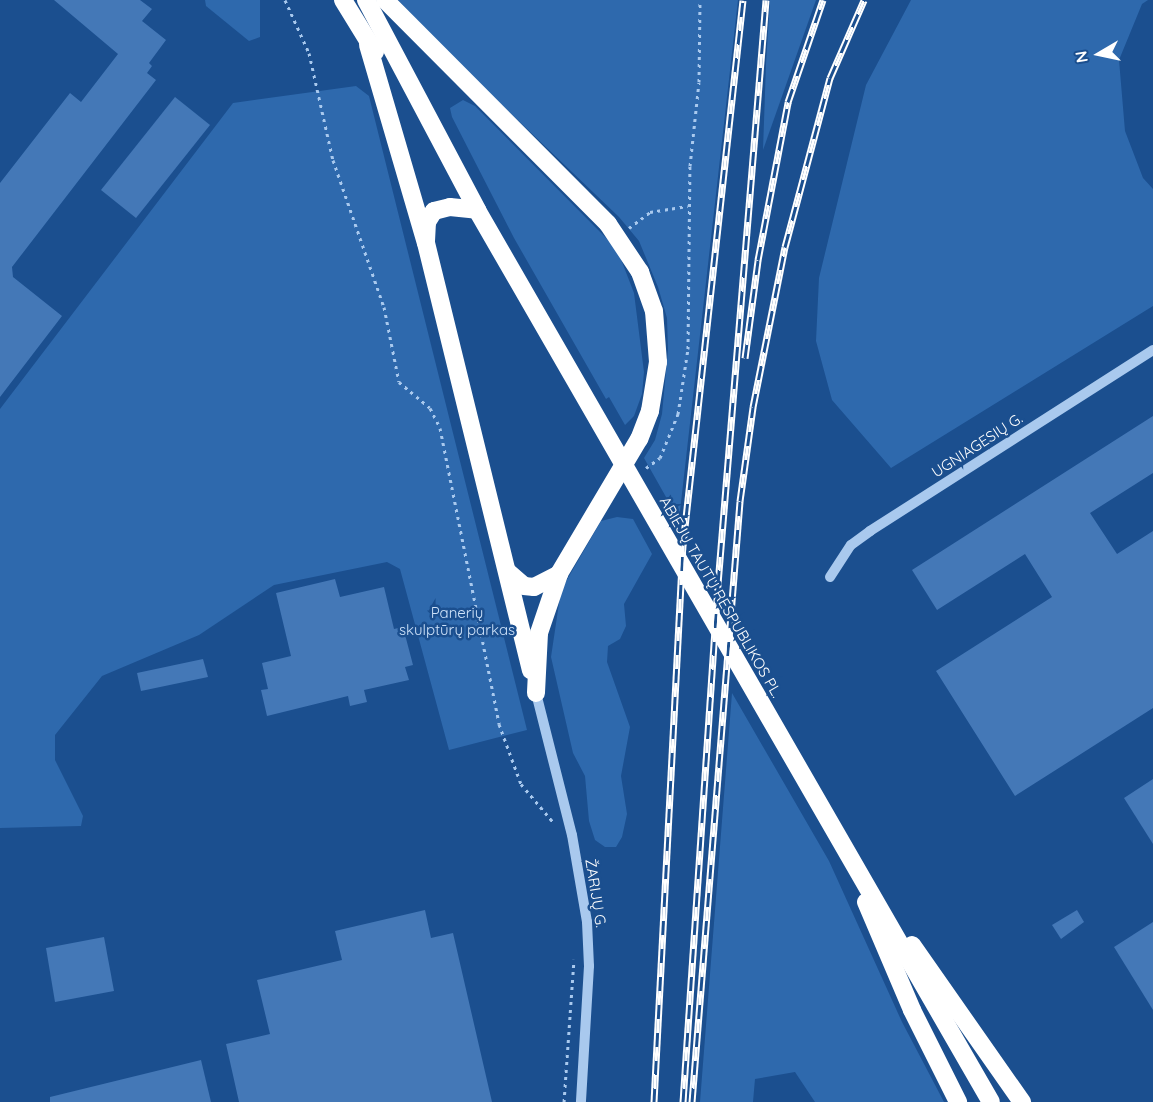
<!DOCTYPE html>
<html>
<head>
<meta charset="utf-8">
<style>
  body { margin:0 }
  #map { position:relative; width:1153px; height:1102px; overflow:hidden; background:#1b4f8f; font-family:Quicksand,sans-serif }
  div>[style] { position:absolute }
  .green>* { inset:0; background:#2e69ad }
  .building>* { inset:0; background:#4478b7 }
  .path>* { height:3px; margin-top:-1.5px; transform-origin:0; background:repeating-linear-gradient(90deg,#a9c9ee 0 3px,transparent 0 7.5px) }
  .minor>* { height:10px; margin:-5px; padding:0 5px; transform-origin:5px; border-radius:5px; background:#a9c9ee }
  .highway>* { height:18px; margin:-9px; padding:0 9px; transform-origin:9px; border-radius:9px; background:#fff }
  .rail>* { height:7px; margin-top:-3.5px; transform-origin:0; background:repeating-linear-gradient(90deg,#1b4f8f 0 14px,#fff 0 28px); box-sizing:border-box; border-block:2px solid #fff }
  span { translate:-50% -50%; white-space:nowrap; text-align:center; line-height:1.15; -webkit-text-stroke:5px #1b4f8f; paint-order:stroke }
  .street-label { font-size:15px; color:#fff }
  .park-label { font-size:15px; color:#cfe3fa }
  .north { position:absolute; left:1069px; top:24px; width:60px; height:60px; -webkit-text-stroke:4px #1b4f8f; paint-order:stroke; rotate:261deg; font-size:16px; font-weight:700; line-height:24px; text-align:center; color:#fff }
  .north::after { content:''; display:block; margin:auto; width:21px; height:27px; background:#fff; clip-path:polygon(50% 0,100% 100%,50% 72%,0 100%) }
</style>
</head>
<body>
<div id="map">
  <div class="green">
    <div style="clip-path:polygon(205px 0,260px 0,260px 37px,249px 41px,206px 6px)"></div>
    <div style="clip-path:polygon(398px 0,738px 0,679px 520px,644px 458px,655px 440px,662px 414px,668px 350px,667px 318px,658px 287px,639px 241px,619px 217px,455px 60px)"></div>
    <div style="clip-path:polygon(770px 0,816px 0,763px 150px,766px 64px)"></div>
    <div style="clip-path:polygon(911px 0,1148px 0,1142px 4px,1119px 60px,1125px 131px,1143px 178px,1153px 189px,1153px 306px,891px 468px,832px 400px,816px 341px,819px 278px,866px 85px)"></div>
    <div style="clip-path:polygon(356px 86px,369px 96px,527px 730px,449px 750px,400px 569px,387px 562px,274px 585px,199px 635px,102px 676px,55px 735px,55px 760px,83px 816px,81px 826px,0 828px,0 409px,233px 103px)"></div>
    <div style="clip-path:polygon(463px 100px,475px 106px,617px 249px,634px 293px,644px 372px,642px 394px,634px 416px,625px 425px,609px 397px,606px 399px,514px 238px,452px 117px,450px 108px)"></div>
    <div style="clip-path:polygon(617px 517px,633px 519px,652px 554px,624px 604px,626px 626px,620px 639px,608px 646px,607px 662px,630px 727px,621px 776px,627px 814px,622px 837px,616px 847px,605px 847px,595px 840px,589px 821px,585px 776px,573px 753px,551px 657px,561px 590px,601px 521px)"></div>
    <div style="clip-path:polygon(732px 693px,829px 861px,902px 1022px,944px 1102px,815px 1102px,795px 1072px,755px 1079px,753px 1102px,700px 1102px)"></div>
  </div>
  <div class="building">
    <div style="clip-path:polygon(54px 0,140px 0,152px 9px,142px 21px,166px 40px,149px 63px,152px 66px,147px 73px,156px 80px,12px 267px,13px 277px,62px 316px,0 397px,0 183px,70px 93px,81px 102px,118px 54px)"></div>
    <div style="clip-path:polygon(175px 97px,210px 125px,136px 218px,101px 190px)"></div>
    <div style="clip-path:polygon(1153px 416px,1153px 473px,1090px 513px,1117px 554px,1153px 531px,1153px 708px,1015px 796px,936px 671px,1052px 597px,1025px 554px,937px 610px,912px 570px)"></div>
    <div style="clip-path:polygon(335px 579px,340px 597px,384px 587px,394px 629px,403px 627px,413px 665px,405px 667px,409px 680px,364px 690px,367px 702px,350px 706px,348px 696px,267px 716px,261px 690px,268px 689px,262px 663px,291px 656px,276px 593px)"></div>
    <div style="clip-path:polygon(203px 659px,208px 677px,141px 691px,137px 673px)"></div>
    <div style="clip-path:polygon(1153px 779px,1153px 844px,1124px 798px)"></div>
    <div style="clip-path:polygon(425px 910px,431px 938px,453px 933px,492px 1102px,239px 1102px,226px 1044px,270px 1034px,257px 980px,342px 960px,335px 931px)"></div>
    <div style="clip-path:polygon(1077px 910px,1084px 922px,1061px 939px,1052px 925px)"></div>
    <div style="clip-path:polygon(1153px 922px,1153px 1010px,1114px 947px)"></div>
    <div style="clip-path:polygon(104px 937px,114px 991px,55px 1002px,46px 948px)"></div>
    <div style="clip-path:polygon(201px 1060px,211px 1102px,50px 1102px,50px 1097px)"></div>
  </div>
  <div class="path">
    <div style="left:285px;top:0;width:58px;rotate:65.6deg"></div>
    <div style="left:309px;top:53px;width:110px;rotate:77.4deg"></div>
    <div style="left:333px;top:160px;width:156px;rotate:70.9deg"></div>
    <div style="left:384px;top:307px;width:76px;rotate:78.7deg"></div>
    <div style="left:399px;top:382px;width:40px;rotate:40deg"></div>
    <div style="left:430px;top:408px;width:22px;rotate:63deg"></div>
    <div style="left:440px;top:428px;width:302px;rotate:78.7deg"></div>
    <div style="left:499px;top:724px;width:64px;rotate:69.9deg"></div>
    <div style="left:521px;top:784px;width:51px;rotate:49.8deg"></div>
    <div style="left:629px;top:228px;width:26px;rotate:-37deg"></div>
    <div style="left:650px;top:212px;width:38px;rotate:-9deg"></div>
    <div style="left:646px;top:468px;width:17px;rotate:-36deg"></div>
    <div style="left:660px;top:458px;width:48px;rotate:-67.8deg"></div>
    <div style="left:678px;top:414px;width:66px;rotate:-81.3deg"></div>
    <div style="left:688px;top:349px;width:183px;rotate:-89.4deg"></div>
    <div style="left:690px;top:166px;width:84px;rotate:-83.9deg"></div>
    <div style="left:699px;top:82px;width:82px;rotate:-89.3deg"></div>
    <div style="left:564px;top:1102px;width:143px;rotate:-86deg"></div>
  </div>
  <div class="minor">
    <div style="left:830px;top:577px;width:38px;rotate:-57deg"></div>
    <div style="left:851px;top:545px;width:24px;rotate:-36deg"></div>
    <div style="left:870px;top:531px;width:336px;rotate:-32.6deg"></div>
    <div style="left:536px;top:693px;width:146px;rotate:75.8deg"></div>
    <div style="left:572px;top:835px;width:88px;rotate:80.2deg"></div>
    <div style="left:587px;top:922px;width:44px;rotate:87.4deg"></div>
    <div style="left:589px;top:966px;width:136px;rotate:93.4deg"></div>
  </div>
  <div class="highway">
    <div style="left:343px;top:0;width:61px;rotate:58.4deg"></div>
    <div style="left:366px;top:0;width:238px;rotate:62.1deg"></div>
    <div style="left:477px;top:210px;width:1029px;rotate:60.05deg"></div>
    <div style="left:385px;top:0;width:316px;rotate:45.1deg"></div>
    <div style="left:608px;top:224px;width:58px;rotate:56.3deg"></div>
    <div style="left:640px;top:272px;width:41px;rotate:70.3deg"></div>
    <div style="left:654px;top:311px;width:51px;rotate:85.5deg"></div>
    <div style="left:658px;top:362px;width:50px;rotate:99.3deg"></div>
    <div style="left:650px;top:411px;width:30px;rotate:111deg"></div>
    <div style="left:639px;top:439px;width:157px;rotate:120.7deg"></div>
    <div style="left:559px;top:574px;width:62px;rotate:108.7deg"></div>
    <div style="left:539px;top:633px;width:60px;rotate:92.9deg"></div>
    <div style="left:368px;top:45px;width:206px;rotate:73.7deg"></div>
    <div style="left:426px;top:243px;width:440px;rotate:76.2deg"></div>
    <div style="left:426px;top:241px;width:19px;rotate:-87deg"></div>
    <div style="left:427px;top:222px;width:13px;rotate:-58deg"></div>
    <div style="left:434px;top:211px;width:16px;rotate:-14deg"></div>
    <div style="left:450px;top:207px;width:27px;rotate:6deg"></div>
    <div style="left:508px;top:572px;width:21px;rotate:41deg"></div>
    <div style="left:524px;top:586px;width:10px;rotate:6deg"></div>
    <div style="left:534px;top:587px;width:28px;rotate:-27deg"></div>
    <div style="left:866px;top:902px;width:117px;rotate:66.9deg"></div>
    <div style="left:912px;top:1010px;width:103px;rotate:63.4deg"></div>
    <div style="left:912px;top:945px;width:192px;rotate:55deg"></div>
  </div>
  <div class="rail">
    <div style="left:745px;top:358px;width:99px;rotate:-82.4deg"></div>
    <div style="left:758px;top:260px;width:161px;rotate:-79.2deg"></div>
    <div style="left:788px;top:102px;width:108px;rotate:-71.1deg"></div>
    <div style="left:654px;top:1102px;width:558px;rotate:-87.02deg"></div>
    <div style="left:683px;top:545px;width:548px;rotate:-83.72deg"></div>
    <div style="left:683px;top:1102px;width:519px;rotate:-86.13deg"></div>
    <div style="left:718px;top:584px;width:586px;rotate:-85.3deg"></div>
    <div style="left:692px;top:1102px;width:603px;rotate:-85.43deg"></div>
    <div style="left:740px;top:501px;width:95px;rotate:-82.1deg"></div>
    <div style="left:753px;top:407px;width:163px;rotate:-78.7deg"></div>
    <div style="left:785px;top:247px;width:175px;rotate:-75.1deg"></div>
    <div style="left:830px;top:78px;width:85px;rotate:-66.4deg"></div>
  </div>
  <div class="street-label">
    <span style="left:977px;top:445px;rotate:-33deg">UGNIAGESIŲ G.</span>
    <span style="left:721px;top:597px;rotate:60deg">ABIEJŲ TAUTŲ RESPUBLIKOS PL.</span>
    <span style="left:596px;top:893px;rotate:81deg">ŽARIJŲ G.</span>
  </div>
  <div class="park-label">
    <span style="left:457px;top:621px">Panerių<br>skulptūrų parkas</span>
  </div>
  <div class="north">N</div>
</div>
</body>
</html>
